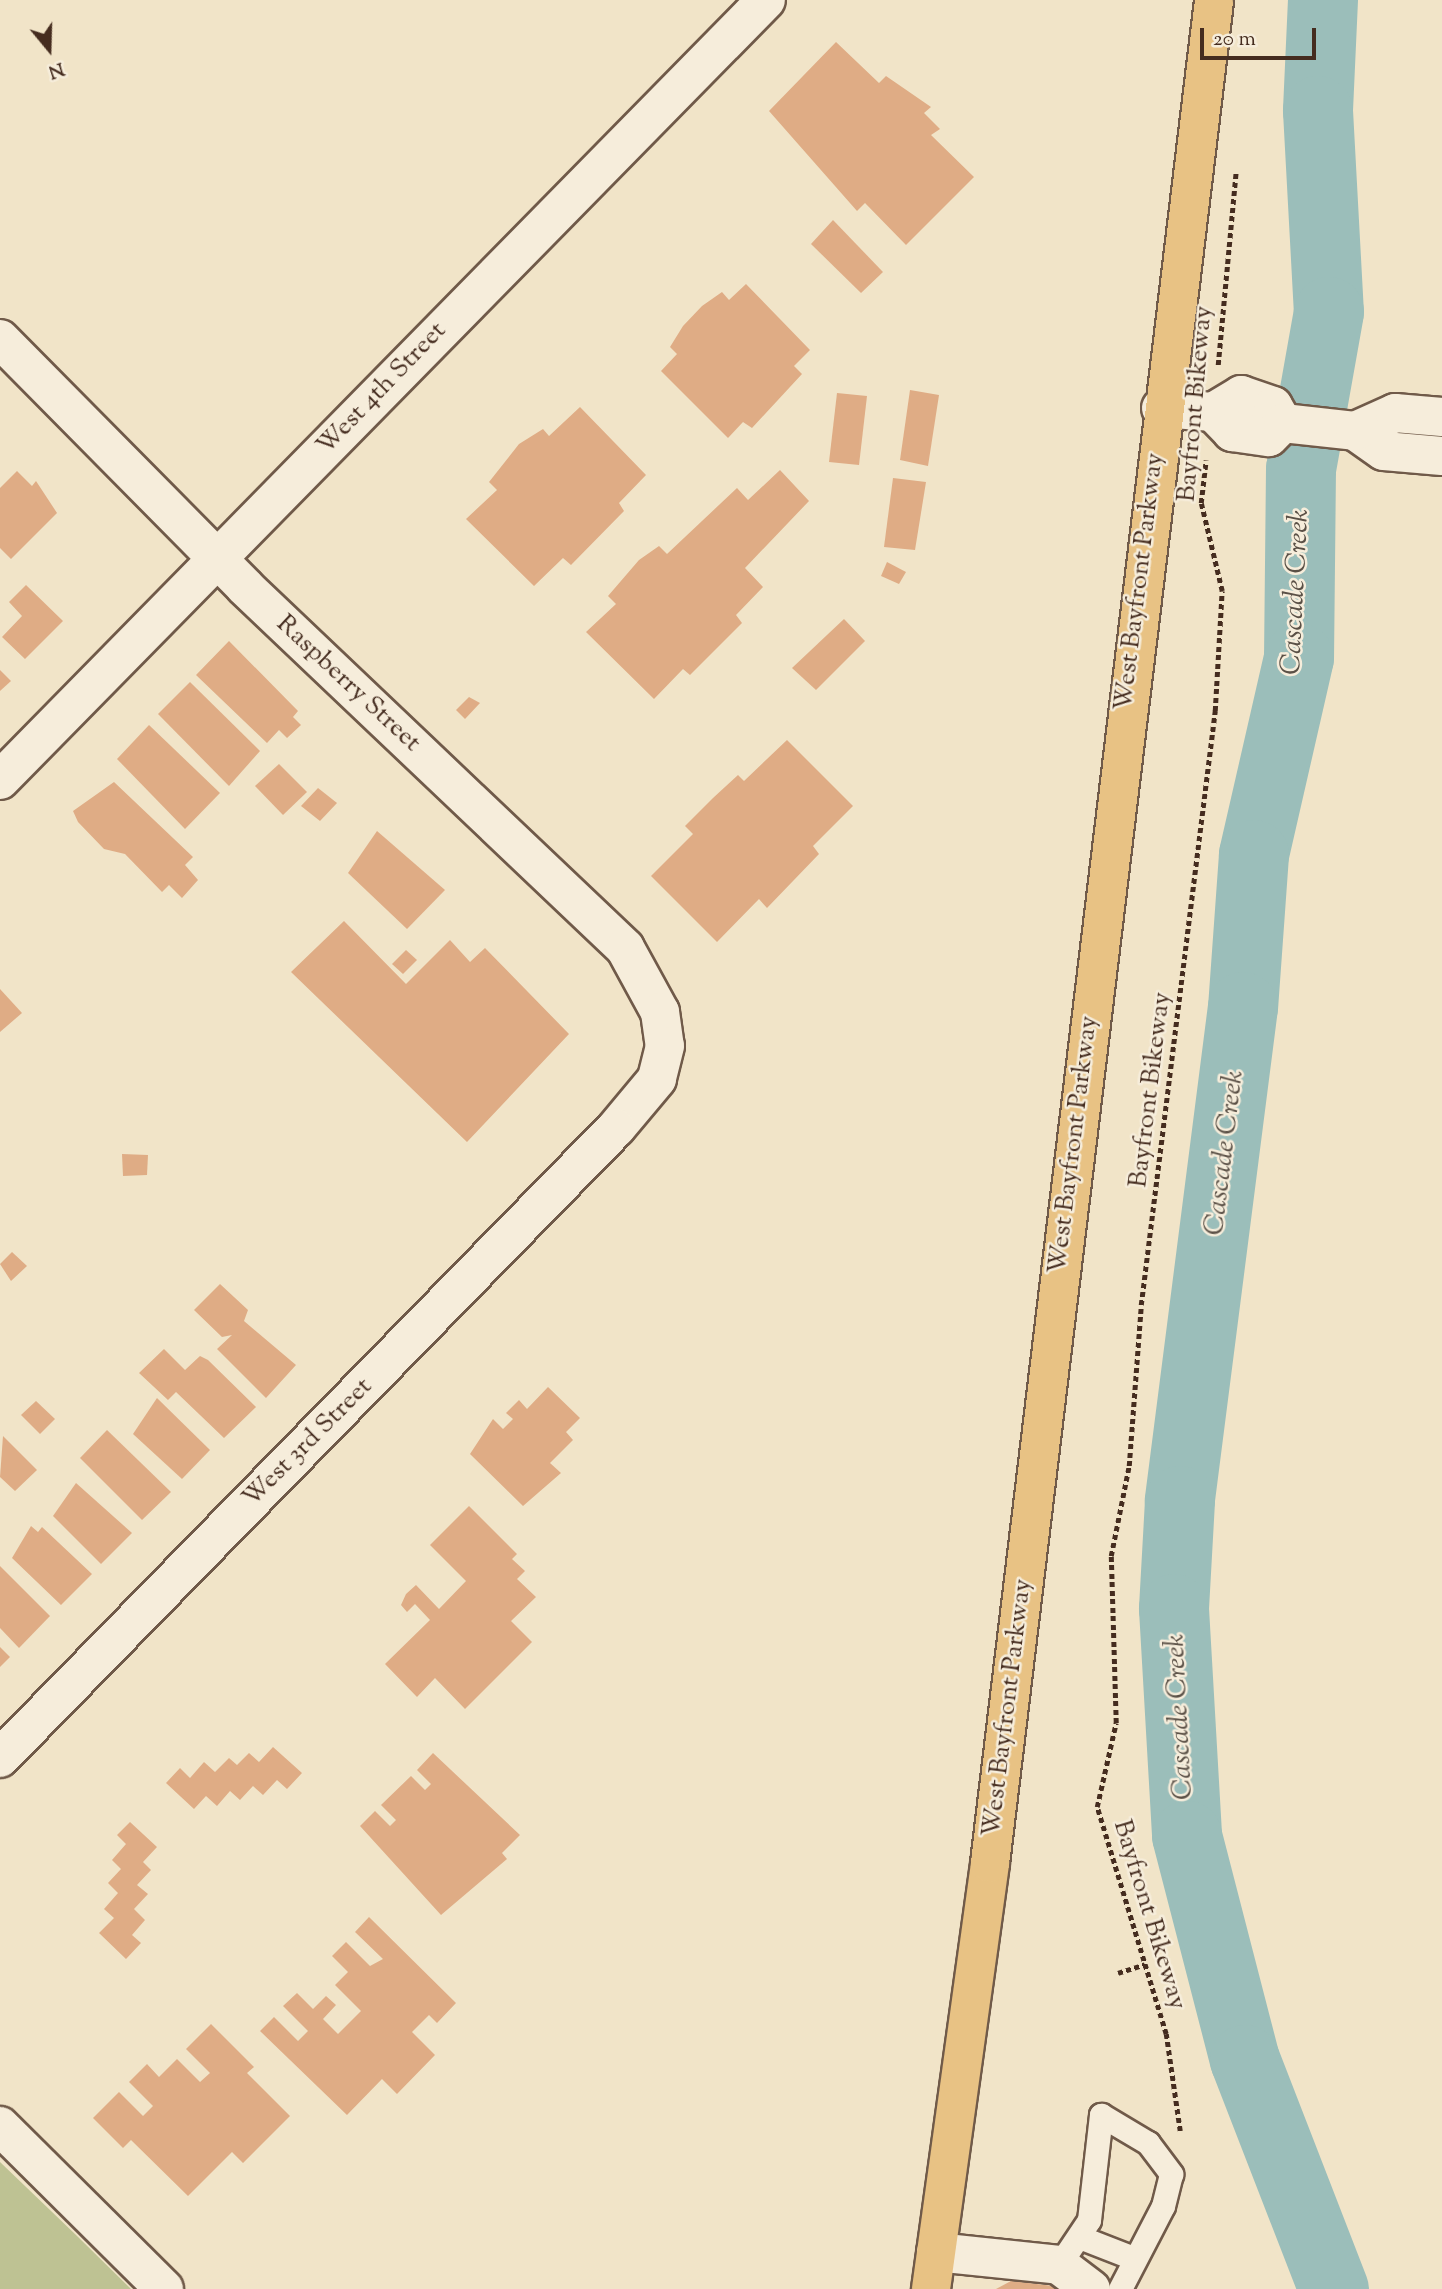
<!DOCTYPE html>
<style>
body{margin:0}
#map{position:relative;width:1442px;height:2289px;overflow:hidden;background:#f1e4c8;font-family:"Sorts Mill Goudy",serif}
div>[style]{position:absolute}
.green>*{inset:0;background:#bec293}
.river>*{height:70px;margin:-35px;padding:0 35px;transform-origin:35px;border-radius:35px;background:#9bbeba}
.building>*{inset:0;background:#dfac85}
.path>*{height:4.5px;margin-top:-2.25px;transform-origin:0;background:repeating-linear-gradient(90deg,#452c1f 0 5px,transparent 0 8.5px)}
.roads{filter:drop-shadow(2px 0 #705a49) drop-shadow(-2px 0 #705a49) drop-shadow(0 2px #705a49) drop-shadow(0 -2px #705a49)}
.lane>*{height:23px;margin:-11.5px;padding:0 11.5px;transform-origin:11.5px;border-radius:11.5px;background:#f6eddb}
.street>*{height:38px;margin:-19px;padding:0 19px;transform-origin:19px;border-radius:19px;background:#f6eddb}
.secondary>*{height:38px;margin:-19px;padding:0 19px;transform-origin:19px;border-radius:19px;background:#f6eddb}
.highway>*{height:38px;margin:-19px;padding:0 19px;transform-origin:19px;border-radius:19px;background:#e8c284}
span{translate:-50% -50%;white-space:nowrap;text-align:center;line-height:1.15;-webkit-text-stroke:5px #f6eddb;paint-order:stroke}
.street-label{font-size:26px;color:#452c1f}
.water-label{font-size:28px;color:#5a5046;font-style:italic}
.north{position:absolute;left:14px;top:14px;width:70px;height:70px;-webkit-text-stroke:5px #f6eddb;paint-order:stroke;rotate:161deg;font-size:19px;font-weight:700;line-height:28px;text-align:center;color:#452c1f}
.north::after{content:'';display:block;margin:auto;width:24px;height:32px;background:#452c1f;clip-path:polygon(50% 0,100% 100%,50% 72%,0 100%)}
.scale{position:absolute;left:1200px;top:28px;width:116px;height:32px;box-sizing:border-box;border:4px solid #452c1f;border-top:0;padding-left:9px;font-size:21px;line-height:24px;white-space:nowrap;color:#452c1f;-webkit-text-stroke:5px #f6eddb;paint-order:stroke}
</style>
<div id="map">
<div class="green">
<i style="clip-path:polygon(0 2162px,76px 2235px,131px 2289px,0 2289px)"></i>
</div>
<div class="river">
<i style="left:1323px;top:0;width:111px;rotate:92.6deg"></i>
<i style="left:1318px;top:111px;width:201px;rotate:86.9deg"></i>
<i style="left:1329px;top:312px;width:159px;rotate:100.1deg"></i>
<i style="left:1301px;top:469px;width:189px;rotate:90.6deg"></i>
<i style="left:1299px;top:658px;width:202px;rotate:102.9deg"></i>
<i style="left:1254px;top:855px;width:152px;rotate:94.1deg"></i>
<i style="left:1243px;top:1007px;width:498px;rotate:97.3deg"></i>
<i style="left:1180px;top:1501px;width:108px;rotate:93.2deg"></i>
<i style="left:1174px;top:1609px;width:227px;rotate:86.7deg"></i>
<i style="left:1187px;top:1836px;width:231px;rotate:75.5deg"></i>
<i style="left:1245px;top:2060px;width:246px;rotate:68.8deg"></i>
</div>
<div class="building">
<i style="clip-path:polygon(836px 42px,879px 83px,886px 76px,931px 107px,924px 113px,940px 129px,931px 135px,974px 177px,906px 245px,865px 203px,857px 211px,769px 111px)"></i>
<i style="clip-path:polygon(833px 220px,883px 272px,861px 293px,811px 244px)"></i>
<i style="clip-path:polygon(746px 284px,810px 350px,794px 366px,802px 374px,752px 428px,743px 422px,728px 438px,661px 371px,677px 354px,670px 347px,683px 326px,702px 306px,722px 292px,729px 300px)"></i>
<i style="clip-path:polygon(910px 390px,939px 395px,928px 466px,900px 460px)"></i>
<i style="clip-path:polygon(837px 393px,867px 396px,859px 465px,829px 462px)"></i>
<i style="clip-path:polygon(580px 407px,646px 475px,619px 503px,624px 511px,571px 565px,563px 558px,534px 586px,466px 519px,497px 490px,489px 482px,519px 444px,543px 429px,549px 436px)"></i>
<i style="clip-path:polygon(780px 470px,809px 501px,745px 568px,763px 587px,736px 615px,742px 623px,690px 675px,683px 669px,654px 699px,586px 632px,616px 604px,608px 596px,639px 560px,659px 546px,667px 554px,737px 488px,748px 500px)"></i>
<i style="clip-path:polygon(17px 471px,32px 486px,36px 481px,57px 513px,11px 559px,0 548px,0 488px)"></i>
<i style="clip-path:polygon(893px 478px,926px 482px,915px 550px,884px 547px)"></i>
<i style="clip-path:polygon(887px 562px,906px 572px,899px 584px,881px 576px)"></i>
<i style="clip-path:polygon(26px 585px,63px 621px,25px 659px,2px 637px,22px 616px,9px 602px)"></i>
<i style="clip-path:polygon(844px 619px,865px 641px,816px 690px,792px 668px)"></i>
<i style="clip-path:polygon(229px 641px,298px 711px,293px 717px,301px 725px,287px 738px,279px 730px,267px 743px,196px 675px)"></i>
<i style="clip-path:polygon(0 670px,11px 681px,0 691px)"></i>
<i style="clip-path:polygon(190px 682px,260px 751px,229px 786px,158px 714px)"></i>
<i style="clip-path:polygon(469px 697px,480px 703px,465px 719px,456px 710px)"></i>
<i style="clip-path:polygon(149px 725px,220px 793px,185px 829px,117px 759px)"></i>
<i style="clip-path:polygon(787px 740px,853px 806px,813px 846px,819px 854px,767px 908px,759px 899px,717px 942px,651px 876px,693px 834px,685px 826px,713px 798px,738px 775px,744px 781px)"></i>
<i style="clip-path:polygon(279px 764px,307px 792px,283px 815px,255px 786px)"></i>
<i style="clip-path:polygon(114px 782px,193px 857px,185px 865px,198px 880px,182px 898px,169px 885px,162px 892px,125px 854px,104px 849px,78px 822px,73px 811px)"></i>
<i style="clip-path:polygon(318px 788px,337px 803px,320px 821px,301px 806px)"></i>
<i style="clip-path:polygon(377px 831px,445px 890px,407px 929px,348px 873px)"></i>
<i style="clip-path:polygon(344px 921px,406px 984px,450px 940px,470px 962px,485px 948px,569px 1034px,467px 1142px,291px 972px)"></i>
<i style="clip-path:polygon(406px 950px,417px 960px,403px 974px,392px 964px)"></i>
<i style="clip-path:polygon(0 989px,22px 1013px,0 1032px)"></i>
<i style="clip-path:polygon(122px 1154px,148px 1155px,147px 1175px,123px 1176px)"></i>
<i style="clip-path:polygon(12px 1252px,27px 1266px,11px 1281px,0 1264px)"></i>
<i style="clip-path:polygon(220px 1284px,248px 1310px,244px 1321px,296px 1365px,266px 1398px,217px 1349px,232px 1335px,222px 1337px,194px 1310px)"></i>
<i style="clip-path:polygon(164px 1349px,185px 1370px,200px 1356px,208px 1360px,256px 1407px,224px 1438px,176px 1392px,168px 1400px,139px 1373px)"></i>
<i style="clip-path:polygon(548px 1387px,580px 1418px,566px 1432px,573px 1440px,550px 1463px,561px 1473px,523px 1506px,470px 1454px,493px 1419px,503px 1429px,513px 1419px,506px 1413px,519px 1400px,527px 1409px)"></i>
<i style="clip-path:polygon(157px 1398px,210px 1450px,182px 1479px,133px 1434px)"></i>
<i style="clip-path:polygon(36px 1401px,55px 1419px,40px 1434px,21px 1415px)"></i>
<i style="clip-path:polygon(107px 1430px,171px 1492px,142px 1520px,80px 1458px)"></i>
<i style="clip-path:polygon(3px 1436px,37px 1470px,15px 1491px,0 1477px)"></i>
<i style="clip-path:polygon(76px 1483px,132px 1533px,101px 1564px,53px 1516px)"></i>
<i style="clip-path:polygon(469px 1506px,517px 1554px,512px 1559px,525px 1571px,517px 1579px,536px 1597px,511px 1621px,532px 1642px,465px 1709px,435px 1678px,417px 1697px,385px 1664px,430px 1620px,415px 1604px,407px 1612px,401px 1605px,406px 1594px,416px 1585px,439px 1609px,466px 1581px,430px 1545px)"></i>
<i style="clip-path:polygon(31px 1526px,38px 1532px,42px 1527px,92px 1574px,61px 1605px,12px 1558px)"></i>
<i style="clip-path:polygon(0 1566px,50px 1616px,19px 1648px,0 1628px)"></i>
<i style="clip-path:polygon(0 1647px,10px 1657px,0 1667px)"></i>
<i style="clip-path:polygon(273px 1747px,302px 1773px,287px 1789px,277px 1780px,263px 1795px,253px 1786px,240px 1800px,230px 1791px,217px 1806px,206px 1796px,194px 1809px,166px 1783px,180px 1768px,190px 1778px,204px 1762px,215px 1772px,229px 1758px,237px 1765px,249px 1753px,259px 1762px)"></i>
<i style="clip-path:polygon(433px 1753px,520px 1835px,502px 1853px,507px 1859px,441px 1915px,360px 1826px,375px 1811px,390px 1826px,396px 1820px,381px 1805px,411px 1776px,425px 1790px,431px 1784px,417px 1770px)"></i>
<i style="clip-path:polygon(130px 1822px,157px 1847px,143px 1862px,151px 1870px,137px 1885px,148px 1894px,134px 1909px,145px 1920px,132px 1935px,141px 1943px,126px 1959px,99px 1933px,114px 1918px,104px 1909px,118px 1893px,108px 1883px,121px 1869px,112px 1860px,126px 1844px,117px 1835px)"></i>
<i style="clip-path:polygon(369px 1917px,456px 2003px,437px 2023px,429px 2015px,412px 2032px,435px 2055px,397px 2094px,382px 2079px,347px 2115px,260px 2031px,274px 2017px,298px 2041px,308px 2031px,283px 2006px,297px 1993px,313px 2009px,326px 1996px,336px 2005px,323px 2019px,338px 2034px,361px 2011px,335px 1985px,348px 1972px,332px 1956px,346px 1942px,370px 1966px,383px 1959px,355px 1932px)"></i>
<i style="clip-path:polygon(211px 2024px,254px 2067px,247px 2073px,290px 2116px,243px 2163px,232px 2152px,188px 2196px,131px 2140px,123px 2148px,93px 2118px,119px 2092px,143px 2116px,153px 2106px,129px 2082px,147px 2064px,159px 2077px,177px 2059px,200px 2082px,210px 2073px,186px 2049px)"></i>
<i style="clip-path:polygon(1011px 2281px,1053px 2286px,1058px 2289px,996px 2289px)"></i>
</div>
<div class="path">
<i style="left:1218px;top:365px;width:195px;rotate:-84.7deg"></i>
<i style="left:1118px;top:1973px;width:28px;rotate:-18deg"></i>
<i style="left:1180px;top:2131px;width:98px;rotate:-98.2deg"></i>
<i style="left:1166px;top:2034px;width:237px;rotate:-106.9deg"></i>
<i style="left:1097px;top:1807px;width:86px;rotate:-77.3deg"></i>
<i style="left:1116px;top:1723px;width:167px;rotate:-91.7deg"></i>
<i style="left:1111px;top:1556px;width:92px;rotate:-78.7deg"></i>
<i style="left:1129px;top:1466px;width:161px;rotate:-85.7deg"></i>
<i style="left:1141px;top:1305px;width:599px;rotate:-82.9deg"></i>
<i style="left:1215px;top:711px;width:120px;rotate:-86.7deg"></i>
<i style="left:1222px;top:591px;width:90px;rotate:-103.4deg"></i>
<i style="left:1201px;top:503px;width:43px;rotate:-83.4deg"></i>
</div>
<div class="roads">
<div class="lane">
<i style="left:1082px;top:2238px;width:53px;rotate:21.2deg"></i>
<i style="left:1059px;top:2265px;width:54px;rotate:-56.3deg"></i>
<i style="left:1089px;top:2220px;width:106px;rotate:-83.5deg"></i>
<i style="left:1101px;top:2115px;width:55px;rotate:30.8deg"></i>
<i style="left:1148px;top:2143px;width:39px;rotate:53deg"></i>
<i style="left:1171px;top:2174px;width:33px;rotate:104deg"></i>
<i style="left:1163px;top:2206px;width:93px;rotate:117.4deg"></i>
</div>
<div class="street">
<i style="left:1161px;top:408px;width:52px;rotate:4.4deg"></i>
<i style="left:1213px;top:412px;width:33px;rotate:-31deg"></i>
<i style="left:1241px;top:395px;width:34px;rotate:19deg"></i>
<i style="left:1273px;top:406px;width:20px;rotate:60deg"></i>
<i style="left:1213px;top:412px;width:28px;rotate:46deg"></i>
<i style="left:1232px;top:432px;width:37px;rotate:8deg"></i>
<i style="left:1269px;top:437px;width:20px;rotate:-45deg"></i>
<i style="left:1283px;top:423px;width:72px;rotate:6.3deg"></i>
<i style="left:1355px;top:431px;width:35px;rotate:35deg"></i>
<i style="left:1384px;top:451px;width:58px;rotate:4.9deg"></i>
<i style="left:1355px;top:431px;width:44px;rotate:-24.2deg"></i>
<i style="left:1395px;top:413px;width:47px;rotate:4.9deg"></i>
<i style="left:0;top:780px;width:1093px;rotate:-45.52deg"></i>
<i style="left:936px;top:2252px;width:124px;rotate:6deg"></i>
<i style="left:1059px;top:2265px;width:40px;rotate:37deg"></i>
</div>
<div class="secondary">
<i style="left:0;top:339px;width:349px;rotate:45.3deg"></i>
<i style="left:245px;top:587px;width:524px;rotate:43.53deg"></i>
<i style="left:625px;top:948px;width:73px;rotate:61.3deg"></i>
<i style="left:660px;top:1012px;width:34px;rotate:82deg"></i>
<i style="left:665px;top:1046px;width:34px;rotate:104deg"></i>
<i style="left:657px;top:1079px;width:64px;rotate:129.9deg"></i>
<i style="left:616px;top:1128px;width:881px;rotate:134.36deg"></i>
<i style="left:0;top:2126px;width:231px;rotate:44.8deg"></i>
</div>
<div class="highway">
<i style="left:931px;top:2289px;width:430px;rotate:-82.1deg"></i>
<i style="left:990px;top:1863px;width:1876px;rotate:-83.14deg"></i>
</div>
</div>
<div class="street-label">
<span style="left:382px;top:389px;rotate:-46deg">West 4th Street</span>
<span style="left:1196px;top:404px;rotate:-85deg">Bayfront Bikeway</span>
<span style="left:1140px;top:582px;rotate:-83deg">West Bayfront Parkway</span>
<span style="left:348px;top:684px;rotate:43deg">Raspberry Street</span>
<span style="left:1151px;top:1090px;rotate:-83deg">Bayfront Bikeway</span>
<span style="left:1074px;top:1145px;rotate:-83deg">West Bayfront Parkway</span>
<span style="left:308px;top:1443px;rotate:-45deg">West 3rd Street</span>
<span style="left:1008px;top:1708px;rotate:-83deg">West Bayfront Parkway</span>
<span style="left:1149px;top:1915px;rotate:73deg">Bayfront Bikeway</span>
</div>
<div class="water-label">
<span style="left:1296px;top:592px;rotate:-87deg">Cascade Creek</span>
<span style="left:1225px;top:1153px;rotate:-83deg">Cascade Creek</span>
<span style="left:1180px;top:1717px;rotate:-93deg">Cascade Creek</span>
</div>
<div class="north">N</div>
<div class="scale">20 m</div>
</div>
